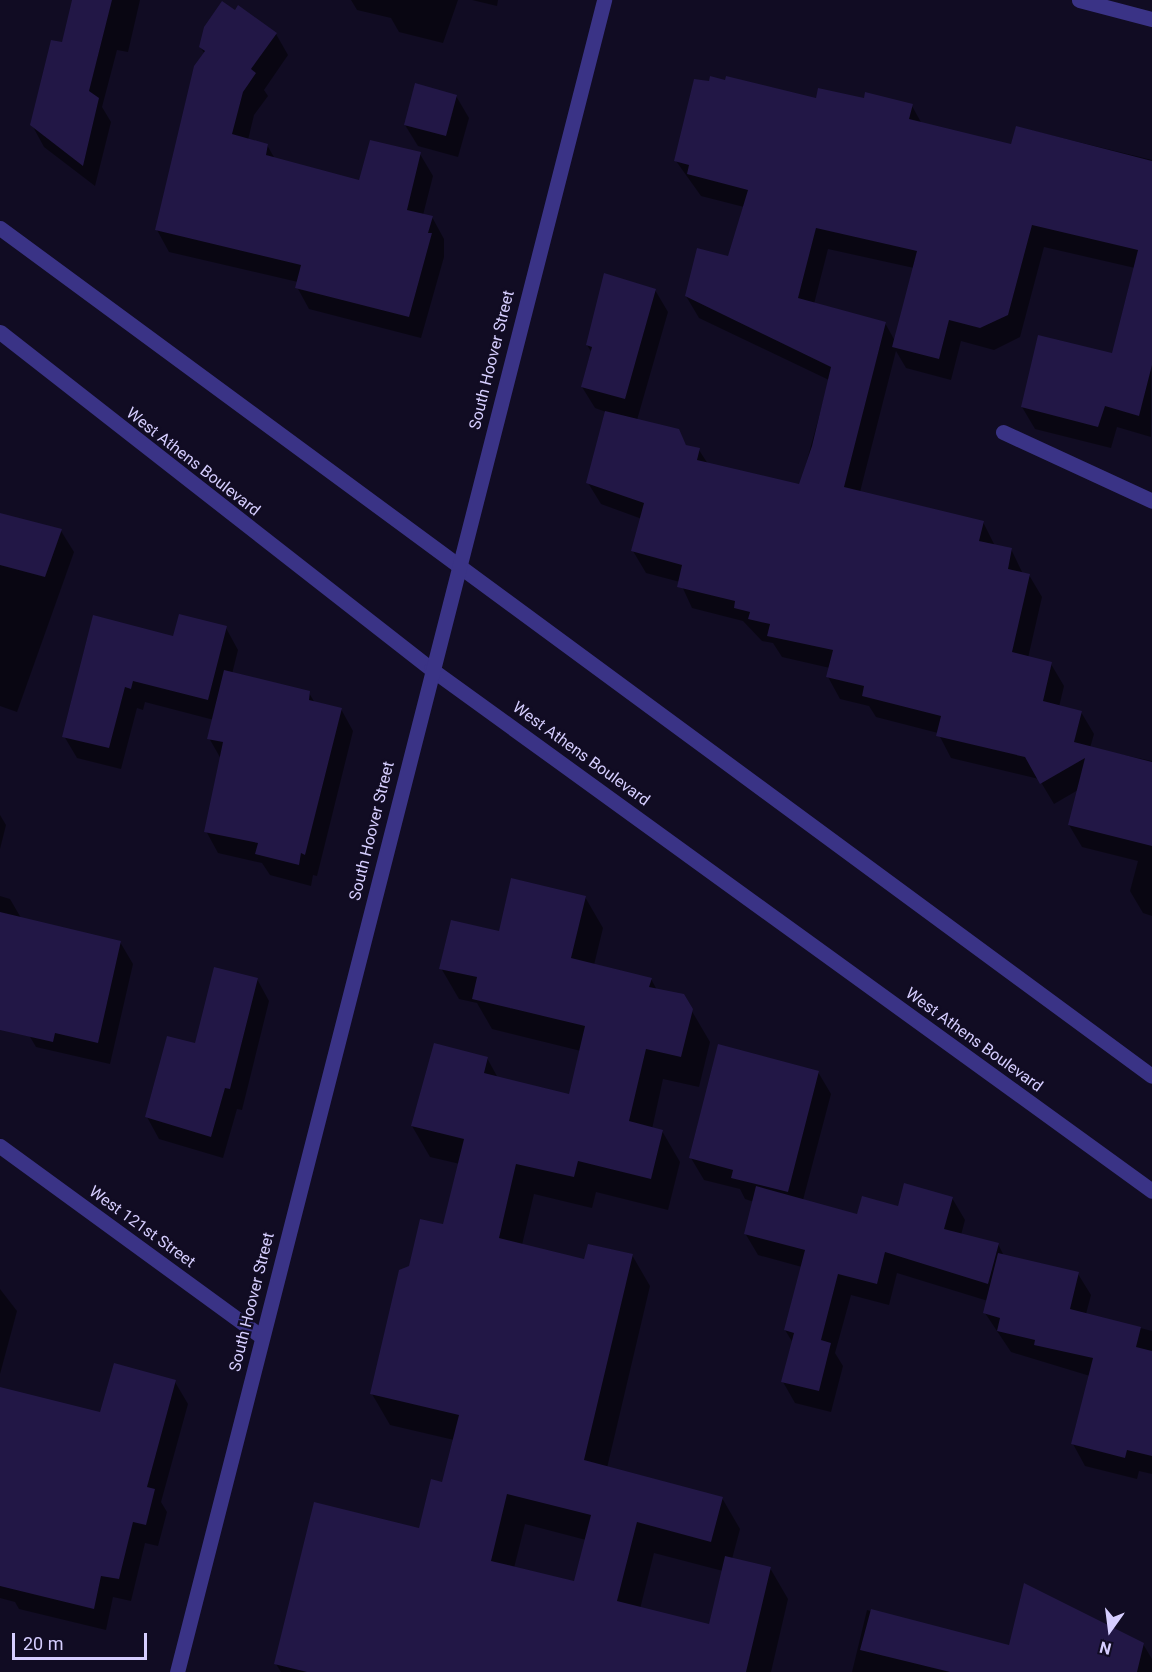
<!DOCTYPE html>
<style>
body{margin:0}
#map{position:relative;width:1152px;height:1672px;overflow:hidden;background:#110c23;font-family:Roboto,sans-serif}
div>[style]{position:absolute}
.shadow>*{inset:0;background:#0007}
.building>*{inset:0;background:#221746}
.minor>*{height:15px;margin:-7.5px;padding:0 7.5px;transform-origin:7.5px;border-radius:7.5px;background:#3a3386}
span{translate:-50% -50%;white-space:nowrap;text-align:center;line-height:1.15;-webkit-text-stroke:4.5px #110c23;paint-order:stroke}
.street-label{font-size:16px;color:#d6ceff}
.north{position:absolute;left:1080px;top:1600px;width:60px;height:60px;-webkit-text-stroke:4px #110c23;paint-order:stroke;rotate:194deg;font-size:16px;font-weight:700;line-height:24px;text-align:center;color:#d6ceff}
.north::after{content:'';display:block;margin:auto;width:21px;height:27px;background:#d6ceff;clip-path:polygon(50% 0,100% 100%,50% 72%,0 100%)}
.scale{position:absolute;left:12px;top:1633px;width:135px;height:27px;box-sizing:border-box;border:3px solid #d6ceff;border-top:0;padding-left:8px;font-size:18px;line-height:21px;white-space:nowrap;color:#d6ceff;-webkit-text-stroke:4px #110c23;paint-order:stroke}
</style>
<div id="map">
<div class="shadow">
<i style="clip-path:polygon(74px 0,140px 0,128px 52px,117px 50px,102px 107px,111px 122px,95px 186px,44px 147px,32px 125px,63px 44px)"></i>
<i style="clip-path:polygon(351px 0,458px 0,443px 43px,399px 32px,391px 18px,357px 10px)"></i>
<i style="clip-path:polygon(472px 0,498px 0,497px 6px)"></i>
<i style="clip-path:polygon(276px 34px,288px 55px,264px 90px,268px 96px,254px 115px,248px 140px,267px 145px,275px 159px,361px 182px,420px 154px,433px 176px,423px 215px,432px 217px,444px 239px,444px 257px,421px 338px,309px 309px,297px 287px,298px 282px,169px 252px,157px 230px,205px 54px,200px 47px)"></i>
<i style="clip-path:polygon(456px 96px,469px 118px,458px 157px,418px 146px,405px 125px)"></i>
<i style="clip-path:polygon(evenodd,817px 100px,865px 100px,912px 106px,922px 124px,1012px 146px,1017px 127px,1152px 160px,1151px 437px,1117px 427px,1111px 448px,1035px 429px,1022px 407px,1113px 355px,1135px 268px,1044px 247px,1020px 337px,994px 350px,961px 341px,951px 380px,906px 368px,896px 351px,860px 492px,983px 522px,995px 546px,1011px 549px,1023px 574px,1029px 575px,1042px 597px,1028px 658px,1051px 664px,1064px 686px,1059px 707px,1081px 712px,1094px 734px,1090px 748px,1152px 761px,1152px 916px,1143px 913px,1130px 891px,1138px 861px,1082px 847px,1069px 825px,1078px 790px,1054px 804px,1039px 779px,951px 758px,938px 733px,876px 717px,869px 706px,840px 699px,828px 677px,830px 668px,782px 657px,773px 643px,762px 641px,743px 621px,692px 608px,680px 582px,646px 573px,633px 551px,642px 519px,601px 504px,588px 483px,606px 412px,595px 408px,582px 387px,592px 353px,587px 345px,655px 290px,668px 312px,637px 420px,678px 430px,687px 447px,699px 450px,708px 464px,800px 486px,829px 380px,699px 318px,686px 296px,729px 258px,744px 207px,701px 196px,676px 161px,817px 100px,828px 249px,914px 268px,895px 341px,885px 323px,814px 304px,828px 249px)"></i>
<i style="clip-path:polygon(0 515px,61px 531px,74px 552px,17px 712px,0 706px)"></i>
<i style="clip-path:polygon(226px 628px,238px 650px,232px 674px,309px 693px,315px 703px,341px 709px,353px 731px,317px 876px,313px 875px,311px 886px,270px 875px,262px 863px,218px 853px,206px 831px,221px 759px,209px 738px,214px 720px,145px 702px,143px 710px,137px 708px,121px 769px,77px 758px,64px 736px,175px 637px)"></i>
<i style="clip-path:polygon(0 815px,6px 825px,0 849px)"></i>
<i style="clip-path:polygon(0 896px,10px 899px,21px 918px,120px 942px,133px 964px,110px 1064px,36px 1047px,23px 1025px,0 1000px)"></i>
<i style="clip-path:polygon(evenodd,585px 897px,603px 928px,594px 965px,651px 979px,657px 990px,683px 996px,710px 1042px,699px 1087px,663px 1079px,652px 1129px,662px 1131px,680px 1162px,668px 1210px,596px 1192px,592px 1208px,534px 1194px,522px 1245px,586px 1261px,632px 1255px,650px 1286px,607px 1468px,722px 1498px,740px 1529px,732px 1559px,770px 1568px,788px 1599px,771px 1672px,281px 1672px,276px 1664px,420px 1530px,443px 1484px,454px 1440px,390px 1425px,372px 1394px,410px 1268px,444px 1226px,460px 1164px,430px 1157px,412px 1126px,487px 1058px,498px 1078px,570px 1096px,581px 1051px,492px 1029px,477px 1003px,459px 999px,441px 968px,500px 933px,585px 897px,525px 1524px,586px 1540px,575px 1583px,514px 1568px,525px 1524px,585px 897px,654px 1553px,723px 1571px,710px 1626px,640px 1609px,654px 1553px)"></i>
<i style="clip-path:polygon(257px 979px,269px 1001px,242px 1110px,237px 1109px,223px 1158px,159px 1139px,147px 1117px,196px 1045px)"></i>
<i style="clip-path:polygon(818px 1072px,831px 1094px,803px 1200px,858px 1215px,952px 1198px,965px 1220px,961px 1235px,998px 1244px,1004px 1256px,1078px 1274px,1091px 1295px,1086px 1314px,1152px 1331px,1152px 1474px,1139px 1471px,1137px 1479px,1085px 1466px,1073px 1444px,1090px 1376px,1011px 1352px,985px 1313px,988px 1301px,897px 1273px,889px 1305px,851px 1295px,835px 1353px,843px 1366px,831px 1412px,795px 1403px,783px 1382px,793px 1343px,785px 1330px,802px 1267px,758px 1255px,745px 1233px,754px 1202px,745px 1199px,740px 1189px,704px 1180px,691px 1158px)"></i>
<i style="clip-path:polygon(0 1289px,17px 1311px,0 1374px)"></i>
<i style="clip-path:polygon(175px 1382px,188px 1404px,161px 1502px,167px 1512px,158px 1546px,145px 1543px,131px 1601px,113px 1597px,106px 1630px,19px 1609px,15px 1602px,0 1598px,0 1389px,101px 1414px)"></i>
<i style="clip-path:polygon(867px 1610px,1010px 1647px,1143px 1644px,1152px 1659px,1152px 1672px,852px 1672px)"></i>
</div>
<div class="building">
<i style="clip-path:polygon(72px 0,112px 0,89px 91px,99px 98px,83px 166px,30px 125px,51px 40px,62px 42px)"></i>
<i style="clip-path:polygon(222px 1px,235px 10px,238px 5px,277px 33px,251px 69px,256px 73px,243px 92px,232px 134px,268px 144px,266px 155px,359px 180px,370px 140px,421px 152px,407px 210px,433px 216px,428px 233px,432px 233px,409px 317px,295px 288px,301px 265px,155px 230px,194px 66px,205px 51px,199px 47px,204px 27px)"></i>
<i style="clip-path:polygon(710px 76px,725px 80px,726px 76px,816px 98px,818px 88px,864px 98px,865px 92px,913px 104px,909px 119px,1011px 144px,1016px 126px,1152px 161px,1152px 365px,1139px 416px,1105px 406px,1098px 427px,1021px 407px,1038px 335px,1112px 353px,1138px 250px,1032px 225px,1008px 315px,980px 328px,949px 320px,939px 359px,892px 347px,917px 251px,816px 228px,798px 298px,886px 322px,844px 487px,984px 521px,979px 541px,1012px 548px,1008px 569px,1030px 574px,1012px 652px,1052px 662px,1043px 701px,1082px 711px,1074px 742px,1152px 762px,1152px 846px,1068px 825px,1085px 758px,1040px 784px,1025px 757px,936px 736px,941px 716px,862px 696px,864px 686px,826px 677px,833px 650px,767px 636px,770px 624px,748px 619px,750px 612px,734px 608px,735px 601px,677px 587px,682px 565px,631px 551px,644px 503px,586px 483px,605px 411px,679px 429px,686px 445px,700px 448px,697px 460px,799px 484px,812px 446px,831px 367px,685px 296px,697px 248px,728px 256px,748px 190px,687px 174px,689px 165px,674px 161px,694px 79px,709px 81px)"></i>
<i style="clip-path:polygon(415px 83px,457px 95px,446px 136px,404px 125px)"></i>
<i style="clip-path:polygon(604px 273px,656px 289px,625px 399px,581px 387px,592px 347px,586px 345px)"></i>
<i style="clip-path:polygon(0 513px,62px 529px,45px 577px,0 565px)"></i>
<i style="clip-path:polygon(179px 614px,227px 626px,208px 700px,133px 681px,131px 689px,125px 687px,109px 748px,62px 737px,93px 615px,173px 636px)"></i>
<i style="clip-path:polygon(224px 670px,310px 691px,309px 700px,342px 708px,305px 855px,301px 853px,299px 865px,255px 854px,258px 843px,204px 832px,223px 742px,207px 739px)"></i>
<i style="clip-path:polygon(evenodd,511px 878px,586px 896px,571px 958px,652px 978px,649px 987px,684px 994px,693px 1009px,681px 1057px,646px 1049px,629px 1121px,663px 1130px,651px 1179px,578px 1161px,574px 1177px,516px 1164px,499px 1238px,584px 1259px,588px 1244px,633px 1254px,584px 1460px,723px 1497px,711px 1542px,637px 1522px,617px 1601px,709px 1624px,725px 1556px,771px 1567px,746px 1672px,307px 1672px,274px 1664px,314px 1502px,419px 1528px,431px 1479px,442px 1482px,459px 1415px,370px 1394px,399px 1270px,409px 1266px,420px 1219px,443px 1224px,464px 1139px,411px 1126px,434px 1043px,488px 1057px,484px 1073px,569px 1094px,585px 1026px,472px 999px,477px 977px,439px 969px,451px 920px,499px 931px,511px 878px,507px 1494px,591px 1515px,574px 1581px,491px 1561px,507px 1494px)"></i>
<i style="clip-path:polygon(0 912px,121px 941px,98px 1043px,55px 1033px,53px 1042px,0 1030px)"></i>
<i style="clip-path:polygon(214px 967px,258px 978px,230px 1089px,225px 1088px,211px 1137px,145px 1117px,167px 1036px,195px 1043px)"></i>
<i style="clip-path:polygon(718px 1044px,819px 1071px,788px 1192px,731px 1178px,733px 1170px,689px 1158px)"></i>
<i style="clip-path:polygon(904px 1183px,953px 1197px,944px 1229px,999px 1243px,988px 1284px,885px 1252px,877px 1284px,838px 1274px,821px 1340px,831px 1343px,819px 1391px,781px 1382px,794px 1333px,784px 1330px,805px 1250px,744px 1234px,756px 1186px,857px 1214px,862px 1196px,898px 1206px)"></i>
<i style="clip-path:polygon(998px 1253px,1079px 1272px,1070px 1309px,1141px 1327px,1136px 1347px,1152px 1351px,1152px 1456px,1127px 1450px,1125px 1458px,1071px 1444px,1093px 1358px,1034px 1345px,1035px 1340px,997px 1331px,1000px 1318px,983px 1313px)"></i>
<i style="clip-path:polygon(114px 1363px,176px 1380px,147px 1487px,155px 1489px,146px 1525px,133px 1522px,119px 1579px,101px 1576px,94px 1609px,0 1586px,0 1387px,100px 1412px)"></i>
<i style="clip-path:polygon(1024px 1583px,1144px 1643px,1137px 1672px,950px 1672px,860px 1650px,871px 1609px,1009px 1645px)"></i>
</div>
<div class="minor">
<i style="left:1079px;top:0;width:75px;rotate:14.6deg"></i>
<i style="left:0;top:228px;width:1430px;rotate:36.36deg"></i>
<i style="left:0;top:332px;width:547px;rotate:38.02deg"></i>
<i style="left:431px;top:669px;width:890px;rotate:35.9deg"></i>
<i style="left:1003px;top:432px;width:164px;rotate:24.8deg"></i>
<i style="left:0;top:1146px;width:324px;rotate:36.1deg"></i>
<i style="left:177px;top:1672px;width:1726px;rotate:-75.67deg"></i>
</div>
<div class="street-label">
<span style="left:492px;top:360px;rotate:-76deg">South Hoover Street</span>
<span style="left:193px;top:462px;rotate:38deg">West Athens Boulevard</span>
<span style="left:581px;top:754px;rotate:36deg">West Athens Boulevard</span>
<span style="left:372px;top:831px;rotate:-76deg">South Hoover Street</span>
<span style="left:974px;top:1040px;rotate:36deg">West Athens Boulevard</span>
<span style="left:142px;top:1227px;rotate:36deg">West 121st Street</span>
<span style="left:252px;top:1302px;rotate:-76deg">South Hoover Street</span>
</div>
<div class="north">N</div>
<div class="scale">20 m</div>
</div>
